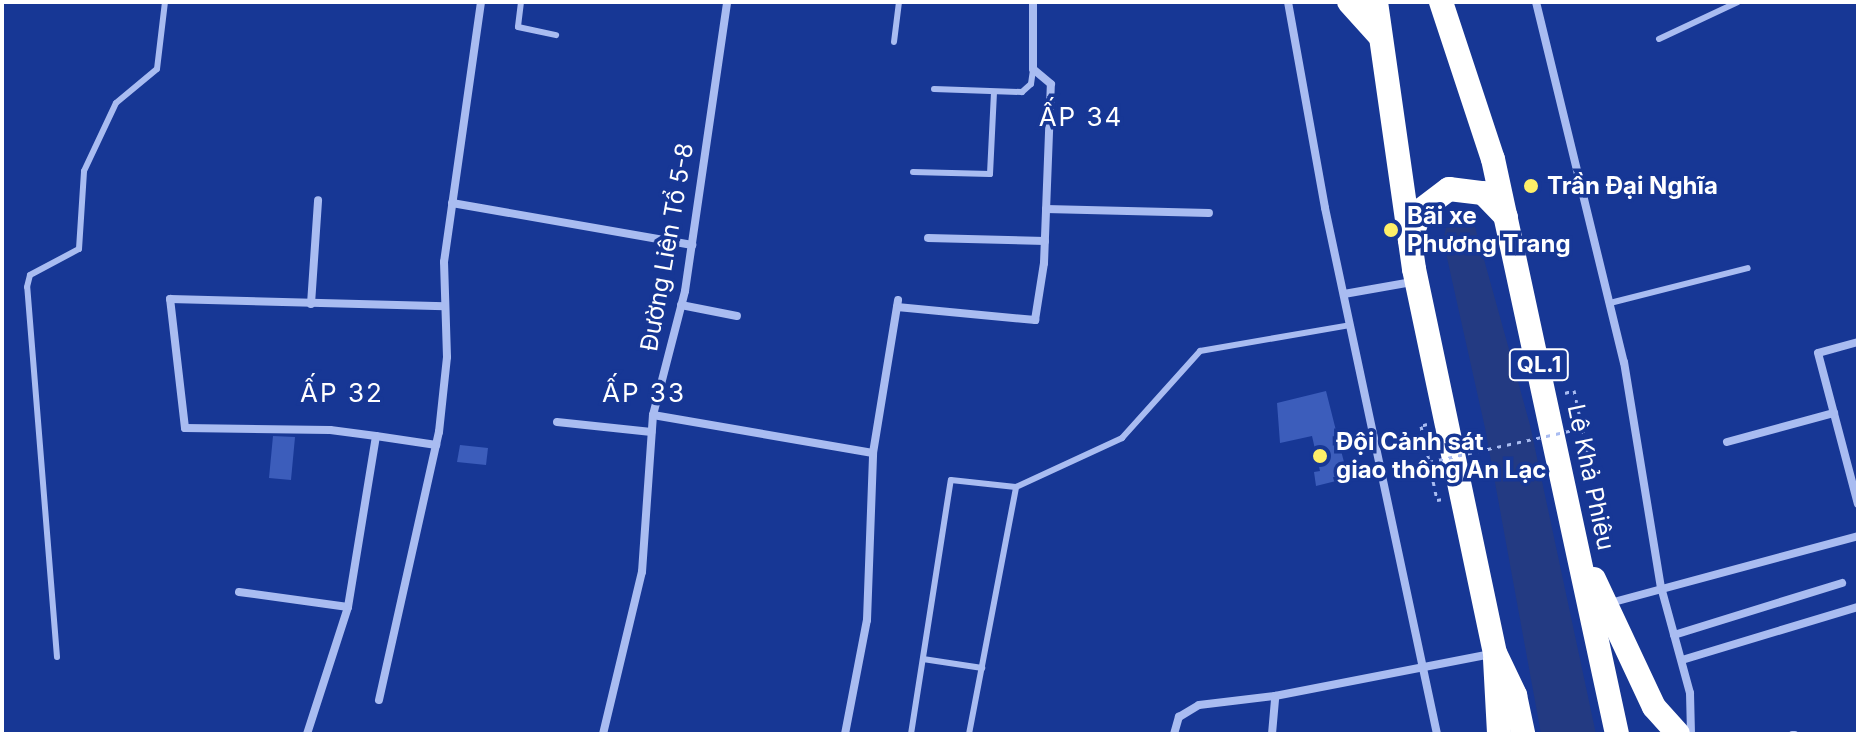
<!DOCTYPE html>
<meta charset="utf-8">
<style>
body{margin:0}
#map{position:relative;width:1860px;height:736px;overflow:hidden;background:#173795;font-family:Inter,sans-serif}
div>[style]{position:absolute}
.water>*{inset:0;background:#233a82}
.building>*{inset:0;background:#3c5dbb}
.path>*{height:3px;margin-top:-1.5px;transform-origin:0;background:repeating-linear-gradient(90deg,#a9bcf1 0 4px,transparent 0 10px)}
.lane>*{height:6px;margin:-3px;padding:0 3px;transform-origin:3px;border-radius:3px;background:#a9bcf1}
.street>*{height:8px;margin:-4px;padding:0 4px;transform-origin:4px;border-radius:4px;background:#a9bcf1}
.highway>*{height:24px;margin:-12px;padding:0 12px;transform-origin:12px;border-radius:12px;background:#fff}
.path-bridge>*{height:3px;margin-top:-1.5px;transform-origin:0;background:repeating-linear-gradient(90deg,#a9bcf1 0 4px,transparent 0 10px)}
.dots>*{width:22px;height:22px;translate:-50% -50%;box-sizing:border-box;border:4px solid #173795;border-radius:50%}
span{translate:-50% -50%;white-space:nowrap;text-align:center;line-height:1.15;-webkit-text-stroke:7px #173795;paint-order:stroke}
.shield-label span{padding:2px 6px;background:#173795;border:2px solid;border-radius:6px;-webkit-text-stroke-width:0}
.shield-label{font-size:22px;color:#fff;font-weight:700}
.poi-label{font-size:24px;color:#fff;font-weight:700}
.left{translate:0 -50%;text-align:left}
.street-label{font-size:24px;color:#fff}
.neighbourhood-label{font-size:26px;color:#fff;letter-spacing:2px}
.frame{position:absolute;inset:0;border:4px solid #fff;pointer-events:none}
</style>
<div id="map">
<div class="water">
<i style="clip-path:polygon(1461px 212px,1475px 227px,1530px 425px,1596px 734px,1541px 734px,1485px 428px,1443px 240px,1449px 217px)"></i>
</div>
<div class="building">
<i style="clip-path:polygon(1326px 391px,1348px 478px,1316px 486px,1314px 472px,1320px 471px,1312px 436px,1280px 443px,1277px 403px)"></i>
<i style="clip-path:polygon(273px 436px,295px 437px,291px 480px,269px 478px)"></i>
<i style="clip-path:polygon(460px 445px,488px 448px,486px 465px,457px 462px)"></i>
</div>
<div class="path">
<i style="left:1565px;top:393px;width:9px;rotate:-18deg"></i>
<i style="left:1574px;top:390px;width:81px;rotate:77.9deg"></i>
<i style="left:1591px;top:469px;width:10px;rotate:163deg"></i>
<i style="left:1427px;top:424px;width:6px;rotate:162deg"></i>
<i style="left:1421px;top:426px;width:37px;rotate:77deg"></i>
<i style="left:1429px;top:462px;width:39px;rotate:78deg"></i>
<i style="left:1437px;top:500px;width:6px;rotate:-9deg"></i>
</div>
<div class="lane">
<i style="left:521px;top:2px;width:25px;rotate:97deg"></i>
<i style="left:518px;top:27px;width:39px;rotate:12deg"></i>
<i style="left:1659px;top:39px;width:87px;rotate:-25.1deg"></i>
<i style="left:894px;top:42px;width:40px;rotate:-82.9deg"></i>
<i style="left:934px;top:89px;width:88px;rotate:2deg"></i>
<i style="left:1022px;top:92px;width:12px;rotate:-42deg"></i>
<i style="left:1031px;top:84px;width:15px;rotate:-82deg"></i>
<i style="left:913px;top:172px;width:77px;rotate:1.5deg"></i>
<i style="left:990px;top:174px;width:81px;rotate:-87.2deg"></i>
<i style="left:1610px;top:303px;width:142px;rotate:-14.2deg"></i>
<i style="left:57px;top:657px;width:371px;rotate:-94.6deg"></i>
<i style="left:27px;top:287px;width:12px;rotate:-76deg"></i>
<i style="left:30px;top:275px;width:55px;rotate:-28deg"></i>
<i style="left:79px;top:249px;width:78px;rotate:-86.3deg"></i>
<i style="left:84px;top:171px;width:75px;rotate:-64.8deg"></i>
<i style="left:116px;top:103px;width:53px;rotate:-39.7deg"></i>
<i style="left:157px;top:69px;width:67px;rotate:-83.2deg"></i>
<i style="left:923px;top:659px;width:60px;rotate:8.7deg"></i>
<i style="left:911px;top:734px;width:257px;rotate:-81.1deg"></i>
<i style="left:951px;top:480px;width:65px;rotate:6.1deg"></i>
<i style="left:1016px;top:487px;width:117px;rotate:-24.8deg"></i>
<i style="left:1122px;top:438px;width:117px;rotate:-48.1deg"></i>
<i style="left:1200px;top:351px;width:152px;rotate:-9.8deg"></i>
<i style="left:969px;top:734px;width:251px;rotate:-79.2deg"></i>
<i style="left:1792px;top:734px;width:3px"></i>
</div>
<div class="street">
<i style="left:1288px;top:2px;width:209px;rotate:79.8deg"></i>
<i style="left:1325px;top:208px;width:538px;rotate:77.98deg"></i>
<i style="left:1536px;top:2px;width:371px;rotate:76.3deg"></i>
<i style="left:1624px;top:362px;width:228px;rotate:80.7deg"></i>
<i style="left:1661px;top:587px;width:110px;rotate:74.7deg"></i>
<i style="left:1690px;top:693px;width:41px;rotate:88.6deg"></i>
<i style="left:452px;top:203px;width:244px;rotate:9.9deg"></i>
<i style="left:1046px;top:209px;width:163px;rotate:1.4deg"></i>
<i style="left:928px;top:238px;width:117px;rotate:1.5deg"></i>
<i style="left:1344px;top:294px;width:69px;rotate:-10deg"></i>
<i style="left:311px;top:304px;width:104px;rotate:-86.1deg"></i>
<i style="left:681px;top:305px;width:57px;rotate:11.1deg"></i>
<i style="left:897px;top:307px;width:139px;rotate:5.4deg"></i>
<i style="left:1035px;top:320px;width:58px;rotate:-81deg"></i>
<i style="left:1044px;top:263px;width:179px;rotate:-87.8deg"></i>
<i style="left:1051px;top:84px;width:23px;rotate:-140deg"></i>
<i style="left:1033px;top:69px;width:67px;rotate:-90deg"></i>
<i style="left:1858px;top:342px;width:41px;rotate:164.6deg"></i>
<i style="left:1818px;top:353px;width:156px;rotate:75.2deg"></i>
<i style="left:653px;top:415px;width:223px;rotate:9.8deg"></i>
<i style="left:557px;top:422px;width:95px;rotate:6.1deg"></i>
<i style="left:376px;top:436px;width:46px;rotate:-172.6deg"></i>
<i style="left:330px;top:430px;width:145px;rotate:-179.2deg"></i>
<i style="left:185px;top:428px;width:130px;rotate:-96.6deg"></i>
<i style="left:170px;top:299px;width:275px;rotate:1.5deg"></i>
<i style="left:1727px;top:442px;width:111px;rotate:-15.2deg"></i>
<i style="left:239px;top:592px;width:110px;rotate:7.8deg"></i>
<i style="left:1610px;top:603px;width:257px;rotate:-15.1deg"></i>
<i style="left:1674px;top:635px;width:176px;rotate:-17.2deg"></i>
<i style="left:1682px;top:660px;width:184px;rotate:-16.8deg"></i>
<i style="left:379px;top:700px;width:275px;rotate:-77.4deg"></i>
<i style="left:439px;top:432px;width:75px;rotate:-83.9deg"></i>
<i style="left:447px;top:357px;width:95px;rotate:-91.8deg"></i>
<i style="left:444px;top:262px;width:263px;rotate:-81.9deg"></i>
<i style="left:307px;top:734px;width:133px;rotate:-72.1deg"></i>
<i style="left:348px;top:607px;width:173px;rotate:-80.7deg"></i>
<i style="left:376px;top:436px;width:61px;rotate:8.5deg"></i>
<i style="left:603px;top:734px;width:167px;rotate:-76.5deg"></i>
<i style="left:642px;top:572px;width:157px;rotate:-86deg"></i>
<i style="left:653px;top:415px;width:128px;rotate:-75.5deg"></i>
<i style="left:685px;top:291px;width:292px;rotate:-81.7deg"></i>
<i style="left:845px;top:734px;width:116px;rotate:-79.1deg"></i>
<i style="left:867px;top:620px;width:167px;rotate:-87.9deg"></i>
<i style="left:873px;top:453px;width:155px;rotate:-80.7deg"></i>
<i style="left:1174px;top:734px;width:18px;rotate:-74deg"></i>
<i style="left:1179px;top:717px;width:23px;rotate:-31deg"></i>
<i style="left:1199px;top:705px;width:77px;rotate:-6.8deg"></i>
<i style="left:1275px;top:696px;width:220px;rotate:-11deg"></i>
<i style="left:1272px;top:734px;width:38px;rotate:-85deg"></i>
</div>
<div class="highway">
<i style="left:1349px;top:2px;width:43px;rotate:47.8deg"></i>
<i style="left:1376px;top:2px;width:270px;rotate:81.9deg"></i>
<i style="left:1414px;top:269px;width:392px;rotate:78.1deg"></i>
<i style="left:1495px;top:653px;width:47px;rotate:64.5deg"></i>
<i style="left:1515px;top:695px;width:40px;rotate:78deg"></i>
<i style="left:1441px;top:2px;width:165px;rotate:71.7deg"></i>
<i style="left:1493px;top:159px;width:588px;rotate:77.83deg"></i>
<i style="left:1410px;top:240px;width:32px;rotate:-70deg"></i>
<i style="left:1421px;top:210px;width:35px;rotate:-37deg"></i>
<i style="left:1449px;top:189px;width:34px;rotate:7deg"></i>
<i style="left:1483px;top:193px;width:33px;rotate:46deg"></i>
<i style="left:1594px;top:579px;width:141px;rotate:64.9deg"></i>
<i style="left:1654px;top:707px;width:36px;rotate:48deg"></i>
<i style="left:1495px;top:659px;width:75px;rotate:86.9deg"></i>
</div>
<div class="path-bridge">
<i style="left:1429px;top:462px;width:157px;rotate:-12.5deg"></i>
</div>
<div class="dots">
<i style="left:1531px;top:186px;background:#ffef68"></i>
<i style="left:1391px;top:230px;background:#ffef68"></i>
<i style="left:1320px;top:456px;background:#ffef68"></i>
</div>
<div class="shield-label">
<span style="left:1539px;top:365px">QL.1</span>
</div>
<div class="poi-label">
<span class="left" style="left:1547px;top:186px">Trần Đại Nghĩa</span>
<span class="left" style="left:1407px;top:230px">Bãi xe<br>Phương Trang</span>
<span class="left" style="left:1336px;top:456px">Đội Cảnh sát<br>giao thông An Lạc</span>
</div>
<div class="street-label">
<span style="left:667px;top:247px;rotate:-80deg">Đường Liên Tổ 5-8</span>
<span style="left:1591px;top:477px;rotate:78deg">Lê Khả Phiêu</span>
</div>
<div class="neighbourhood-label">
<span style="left:1081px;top:117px">ẤP 34</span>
<span style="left:342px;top:393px">ẤP 32</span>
<span style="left:644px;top:393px">ẤP 33</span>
</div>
<div class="frame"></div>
</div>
